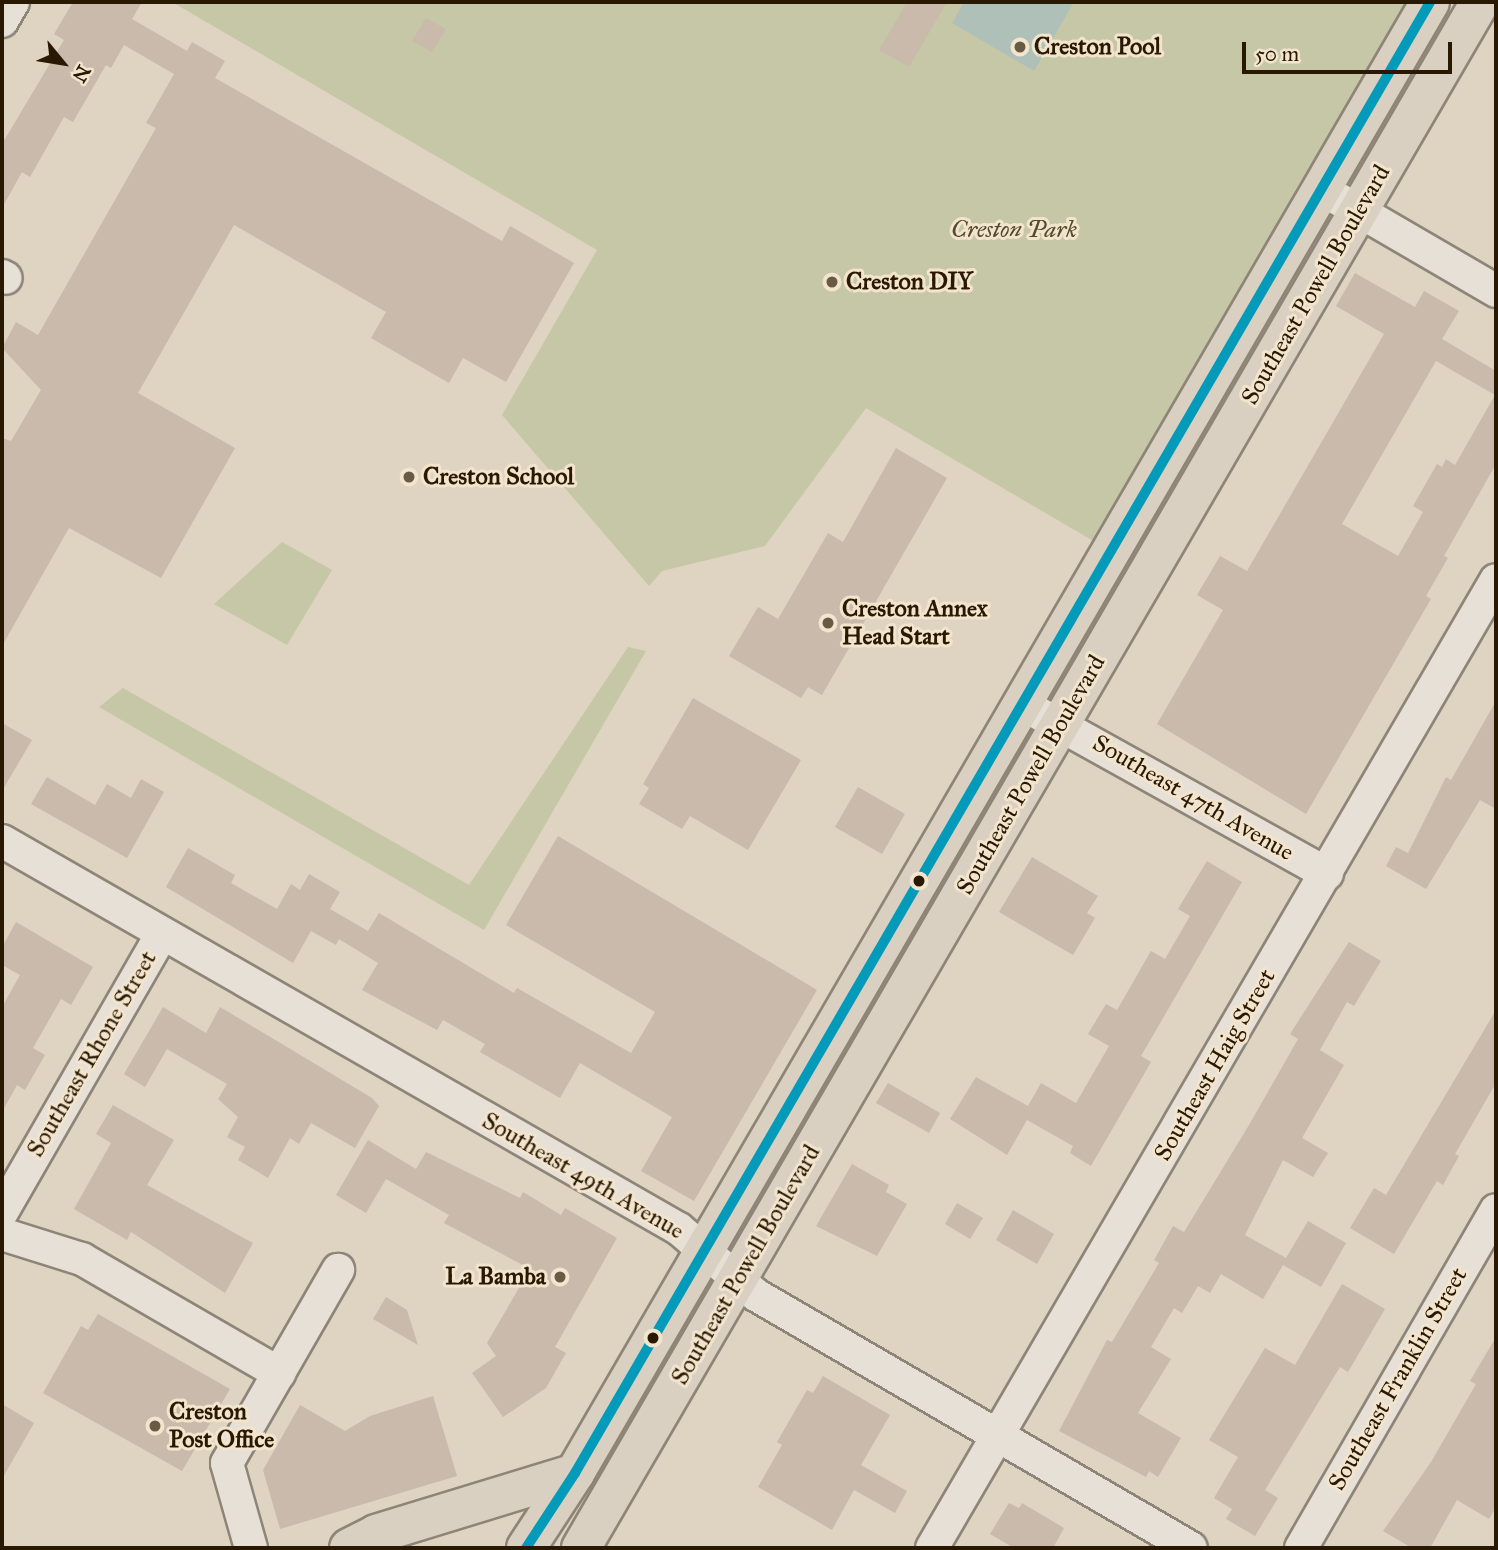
<!DOCTYPE html>
<style>
body{margin:0}
#map{position:relative;width:1498px;height:1550px;overflow:hidden;background:#dfd3c1;font-family:"IM FELL Great Primer",serif}
div>[style]{position:absolute}
.green>*{inset:0;background:#c6c7a7}
.water>*{inset:0;background:#aec0b7}
.building>*{inset:0;background:#c9baab}
.roads{filter:drop-shadow(2px 0 #8e8578) drop-shadow(-2px 0 #8e8578) drop-shadow(0 2px #8e8578) drop-shadow(0 -2px #8e8578)}
.street>*{height:32px;margin:-16px;padding:0 16px;transform-origin:16px;border-radius:16px;background:#e6e0d6}
.primary>*{height:38px;margin:-19px;padding:0 19px;transform-origin:19px;border-radius:19px;background:#dad0c1}
.bus-1>*{height:10px;margin:-5px;padding:0 5px;transform-origin:5px;border-radius:5px;background:#049bba}
.dots>*{width:19px;height:19px;translate:-50% -50%;box-sizing:border-box;border:4px solid #f3e4ce;border-radius:50%}
span{translate:-50% -50%;white-space:nowrap;text-align:center;line-height:1.15;-webkit-text-stroke:6px #f3e4ce;paint-order:stroke}
.poi-label{font-size:24px;color:#291902;font-weight:700}
.left{translate:0 -50%;text-align:left}
.right{translate:-100% -50%;text-align:right}
.park-label{font-size:24px;color:#524b2d;font-style:italic}
.street-label{font-size:24px;color:#291902}
.frame{position:absolute;inset:0;border:4px solid #291902;pointer-events:none}
.north{position:absolute;left:28px;top:28px;width:70px;height:70px;-webkit-text-stroke:5px #f3e4ce;paint-order:stroke;rotate:120deg;font-size:19px;font-weight:700;line-height:28px;text-align:center;color:#291902}
.north::after{content:'';display:block;margin:auto;width:24px;height:32px;background:#291902;clip-path:polygon(50% 0,100% 100%,50% 72%,0 100%)}
.scale{position:absolute;left:1242px;top:42px;width:210px;height:32px;box-sizing:border-box;border:4px solid #291902;border-top:0;padding-left:9px;font-size:21px;line-height:24px;white-space:nowrap;color:#291902;-webkit-text-stroke:5px #f3e4ce;paint-order:stroke}
</style>
<div id="map">
<div class="green">
<i style="clip-path:polygon(172px 2px,1408px 2px,1095px 542px,866px 408px,765px 546px,662px 571px,649px 586px,502px 415px,597px 250px)"></i>
<i style="clip-path:polygon(282px 542px,332px 570px,287px 645px,214px 604px)"></i>
<i style="clip-path:polygon(628px 647px,646px 651px,484px 930px,99px 707px,123px 688px,469px 885px)"></i>
</div>
<div class="water">
<i style="clip-path:polygon(964px 2px,1074px 2px,1034px 71px,952px 23px)"></i>
</div>
<div class="building">
<i style="clip-path:polygon(73px 2px,142px 2px,132px 19px,187px 51px,192px 42px,225px 61px,215px 78px,502px 241px,510px 226px,574px 263px,506px 382px,463px 358px,449px 383px,371px 338px,386px 312px,234px 225px,138px 393px,235px 448px,161px 578px,69px 528px,2px 646px,2px 438px,11px 441px,41px 390px,2px 348px,16px 322px,38px 335px,156px 128px,146px 123px,174px 74px,124px 45px,111px 68px,106px 65px,73px 122px,64px 117px,30px 177px,22px 172px,2px 208px,2px 144px,64px 40px,54px 34px)"></i>
<i style="clip-path:polygon(907px 2px,947px 2px,909px 67px,879px 50px)"></i>
<i style="clip-path:polygon(426px 18px,446px 29px,432px 52px,412px 41px)"></i>
<i style="clip-path:polygon(evenodd,1355px 273px,1415px 307px,1424px 291px,1459px 311px,1442px 339px,1496px 371px,1496px 464px,1444px 556px,1448px 558px,1426px 596px,1431px 599px,1306px 814px,1157px 724px,1223px 610px,1197px 595px,1220px 556px,1247px 571px,1384px 334px,1336px 306px,1355px 273px,1436px 361px,1495px 395px,1455px 465px,1446px 459px,1442px 467px,1437px 464px,1413px 506px,1423px 512px,1398px 556px,1342px 524px,1436px 361px)"></i>
<i style="clip-path:polygon(896px 448px,947px 478px,822px 695px,808px 687px,801px 698px,729px 656px,758px 607px,778px 619px,828px 533px,843px 542px)"></i>
<i style="clip-path:polygon(693px 698px,801px 760px,748px 850px,690px 816px,682px 829px,639px 804px,649px 788px,643px 784px)"></i>
<i style="clip-path:polygon(1496px 701px,1496px 809px,1480px 800px,1426px 889px,1386px 866px,1396px 847px,1408px 853px,1446px 777px,1451px 780px)"></i>
<i style="clip-path:polygon(2px 723px,32px 740px,2px 791px)"></i>
<i style="clip-path:polygon(47px 777px,95px 805px,107px 784px,131px 798px,141px 779px,164px 792px,127px 858px,31px 804px)"></i>
<i style="clip-path:polygon(858px 787px,905px 814px,882px 854px,835px 827px)"></i>
<i style="clip-path:polygon(558px 836px,817px 990px,694px 1201px,641px 1171px,672px 1117px,580px 1063px,560px 1098px,480px 1052px,485px 1044px,443px 1020px,437px 1030px,362px 990px,378px 963px,339px 939px,336px 945px,311px 931px,293px 963px,166px 887px,188px 848px,235px 875px,231px 883px,277px 909px,291px 884px,300px 890px,309px 874px,340px 892px,330px 909px,368px 931px,379px 913px,514px 993px,517px 988px,631px 1053px,655px 1012px,506px 925px)"></i>
<i style="clip-path:polygon(1032px 857px,1098px 896px,1087px 913px,1095px 918px,1073px 955px,999px 912px)"></i>
<i style="clip-path:polygon(1207px 861px,1242px 882px,1141px 1056px,1151px 1062px,1091px 1166px,1070px 1153px,1073px 1146px,1027px 1120px,1007px 1155px,950px 1119px,976px 1077px,1028px 1106px,1041px 1083px,1076px 1103px,1109px 1046px,1088px 1034px,1106px 1004px,1117px 1010px,1151px 951px,1165px 959px,1190px 916px,1178px 909px)"></i>
<i style="clip-path:polygon(16px 922px,93px 967px,71px 1005px,61px 999px,33px 1048px,45px 1055px,25px 1090px,17px 1085px,2px 1112px,2px 1007px,20px 975px,2px 965px,2px 947px)"></i>
<i style="clip-path:polygon(1349px 942px,1381px 961px,1354px 1006px,1347px 1002px,1320px 1050px,1344px 1065px,1302px 1138px,1328px 1153px,1313px 1177px,1283px 1160px,1245px 1235px,1286px 1258px,1308px 1221px,1346px 1243px,1321px 1287px,1283px 1265px,1263px 1299px,1221px 1274px,1210px 1293px,1198px 1286px,1182px 1313px,1174px 1308px,1151px 1347px,1171px 1359px,1138px 1413px,1181px 1438px,1158px 1477px,1149px 1471px,1146px 1477px,1059px 1431px,1107px 1340px,1112px 1342px,1159px 1263px,1154px 1260px,1173px 1226px,1184px 1232px,1249px 1125px,1298px 1039px,1290px 1034px)"></i>
<i style="clip-path:polygon(163px 1007px,206px 1033px,220px 1007px,372px 1098px,379px 1106px,355px 1148px,311px 1123px,299px 1144px,290px 1138px,268px 1178px,238px 1160px,245px 1147px,227px 1137px,238px 1117px,218px 1099px,227px 1084px,167px 1049px,145px 1087px,124px 1074px)"></i>
<i style="clip-path:polygon(1496px 1010px,1496px 1083px,1455px 1154px,1459px 1156px,1443px 1185px,1437px 1181px,1394px 1254px,1350px 1228px,1374px 1188px,1386px 1195px)"></i>
<i style="clip-path:polygon(888px 1083px,940px 1113px,929px 1133px,876px 1103px)"></i>
<i style="clip-path:polygon(113px 1105px,174px 1140px,147px 1185px,253px 1243px,225px 1293px,131px 1232px,127px 1240px,74px 1209px,111px 1143px,96px 1134px)"></i>
<i style="clip-path:polygon(368px 1140px,416px 1169px,426px 1152px,520px 1198px,523px 1192px,561px 1215px,565px 1208px,617px 1238px,555px 1347px,566px 1353px,546px 1388px,503px 1417px,472px 1373px,496px 1356px,487px 1343px,530px 1269px,444px 1223px,449px 1215px,386px 1179px,366px 1213px,336px 1195px)"></i>
<i style="clip-path:polygon(852px 1164px,889px 1185px,886px 1192px,907px 1204px,877px 1256px,816px 1226px)"></i>
<i style="clip-path:polygon(957px 1203px,983px 1218px,970px 1239px,945px 1224px)"></i>
<i style="clip-path:polygon(1013px 1210px,1054px 1234px,1037px 1264px,996px 1240px)"></i>
<i style="clip-path:polygon(1342px 1284px,1385px 1309px,1348px 1372px,1340px 1367px,1265px 1490px,1278px 1498px,1255px 1536px,1226px 1519px,1232px 1509px,1214px 1498px,1238px 1457px,1209px 1440px,1265px 1348px,1295px 1365px)"></i>
<i style="clip-path:polygon(386px 1297px,407px 1310px,418px 1345px,373px 1319px)"></i>
<i style="clip-path:polygon(98px 1314px,230px 1389px,182px 1471px,43px 1393px,81px 1326px,88px 1330px)"></i>
<i style="clip-path:polygon(1496px 1337px,1496px 1507px,1489px 1519px,1457px 1500px,1430px 1548px,1412px 1548px,1383px 1531px,1431px 1462px,1476px 1384px,1470px 1381px)"></i>
<i style="clip-path:polygon(823px 1376px,890px 1415px,861px 1465px,907px 1491px,895px 1513px,854px 1490px,832px 1530px,758px 1487px,782px 1445px,777px 1442px,807px 1390px,813px 1393px)"></i>
<i style="clip-path:polygon(433px 1396px,457px 1476px,280px 1529px,263px 1470px,300px 1405px,345px 1431px,370px 1416px)"></i>
<i style="clip-path:polygon(2px 1404px,34px 1423px,2px 1479px)"></i>
<i style="clip-path:polygon(1009px 1503px,1019px 1508px,1022px 1503px,1064px 1528px,1053px 1548px,1014px 1548px,990px 1534px)"></i>
</div>
<div class="roads">
<div class="street">
<i style="left:2px;top:21px;width:22px;rotate:-60deg"></i>
<i style="left:1321px;top:189px;width:203px;rotate:30.2deg"></i>
<i style="left:2px;top:276px;width:4px;rotate:27deg"></i>
<i style="left:1022px;top:704px;width:349px;rotate:29.1deg"></i>
<i style="left:2px;top:841px;width:780px;rotate:29.82deg"></i>
<i style="left:679px;top:1229px;width:101px;rotate:40.6deg"></i>
<i style="left:756px;top:1295px;width:503px;rotate:30.18deg"></i>
<i style="left:2px;top:1212px;width:321px;rotate:-60.1deg"></i>
<i style="left:2px;top:1234px;width:84px;rotate:17.4deg"></i>
<i style="left:82px;top:1259px;width:228px;rotate:30.1deg"></i>
<i style="left:251px;top:1548px;width:88px;rotate:-105.8deg"></i>
<i style="left:227px;top:1463px;width:223px;rotate:-60.1deg"></i>
<i style="left:932px;top:1548px;width:1120px;rotate:-59.77deg"></i>
<i style="left:1301px;top:1548px;width:390px;rotate:-60deg"></i>
</div>
<div class="primary">
<i style="left:349px;top:1548px;width:30px;rotate:-27deg"></i>
<i style="left:376px;top:1534px;width:208px;rotate:-17deg"></i>
<i style="left:526px;top:1548px;width:90px;rotate:-56.8deg"></i>
<i style="left:575px;top:1473px;width:1701px;rotate:-59.83deg"></i>
<i style="left:581px;top:1548px;width:1788px;rotate:-59.82deg"></i>
</div>
</div>
<div class="bus-1">
<i style="left:526px;top:1548px;width:90px;rotate:-56.8deg"></i>
<i style="left:575px;top:1473px;width:1701px;rotate:-59.83deg"></i>
</div>
<div class="dots">
<i style="left:1020px;top:47px;background:#695a45"></i>
<i style="left:832px;top:282px;background:#695a45"></i>
<i style="left:409px;top:477px;background:#695a45"></i>
<i style="left:828px;top:623px;background:#695a45"></i>
<i style="left:919px;top:881px;background:#291902"></i>
<i style="left:560px;top:1277px;background:#695a45"></i>
<i style="left:653px;top:1338px;background:#291902"></i>
<i style="left:155px;top:1426px;background:#695a45"></i>
</div>
<div class="poi-label">
<span class="left" style="left:1034px;top:47px">Creston Pool</span>
<span class="left" style="left:846px;top:282px">Creston DIY</span>
<span class="left" style="left:423px;top:477px">Creston School</span>
<span class="left" style="left:842px;top:623px">Creston Annex<br>Head Start</span>
<span class="right" style="left:546px;top:1277px">La Bamba</span>
<span class="left" style="left:169px;top:1426px">Creston<br>Post Office</span>
</div>
<div class="park-label">
<span style="left:1014px;top:230px">Creston Park</span>
</div>
<div class="street-label">
<span style="left:1316px;top:285px;rotate:-60deg">Southeast Powell Boulevard</span>
<span style="left:1031px;top:775px;rotate:-60deg">Southeast Powell Boulevard</span>
<span style="left:1193px;top:798px;rotate:30deg">Southeast 47th Avenue</span>
<span style="left:92px;top:1054px;rotate:-60deg">Southeast Rhone Street</span>
<span style="left:1215px;top:1065px;rotate:-60deg">Southeast Haig Street</span>
<span style="left:583px;top:1176px;rotate:30deg">Southeast 49th Avenue</span>
<span style="left:746px;top:1265px;rotate:-60deg">Southeast Powell Boulevard</span>
<span style="left:1398px;top:1379px;rotate:-60deg">Southeast Franklin Street</span>
</div>
<div class="frame"></div>
<div class="north">N</div>
<div class="scale">50 m</div>
</div>
